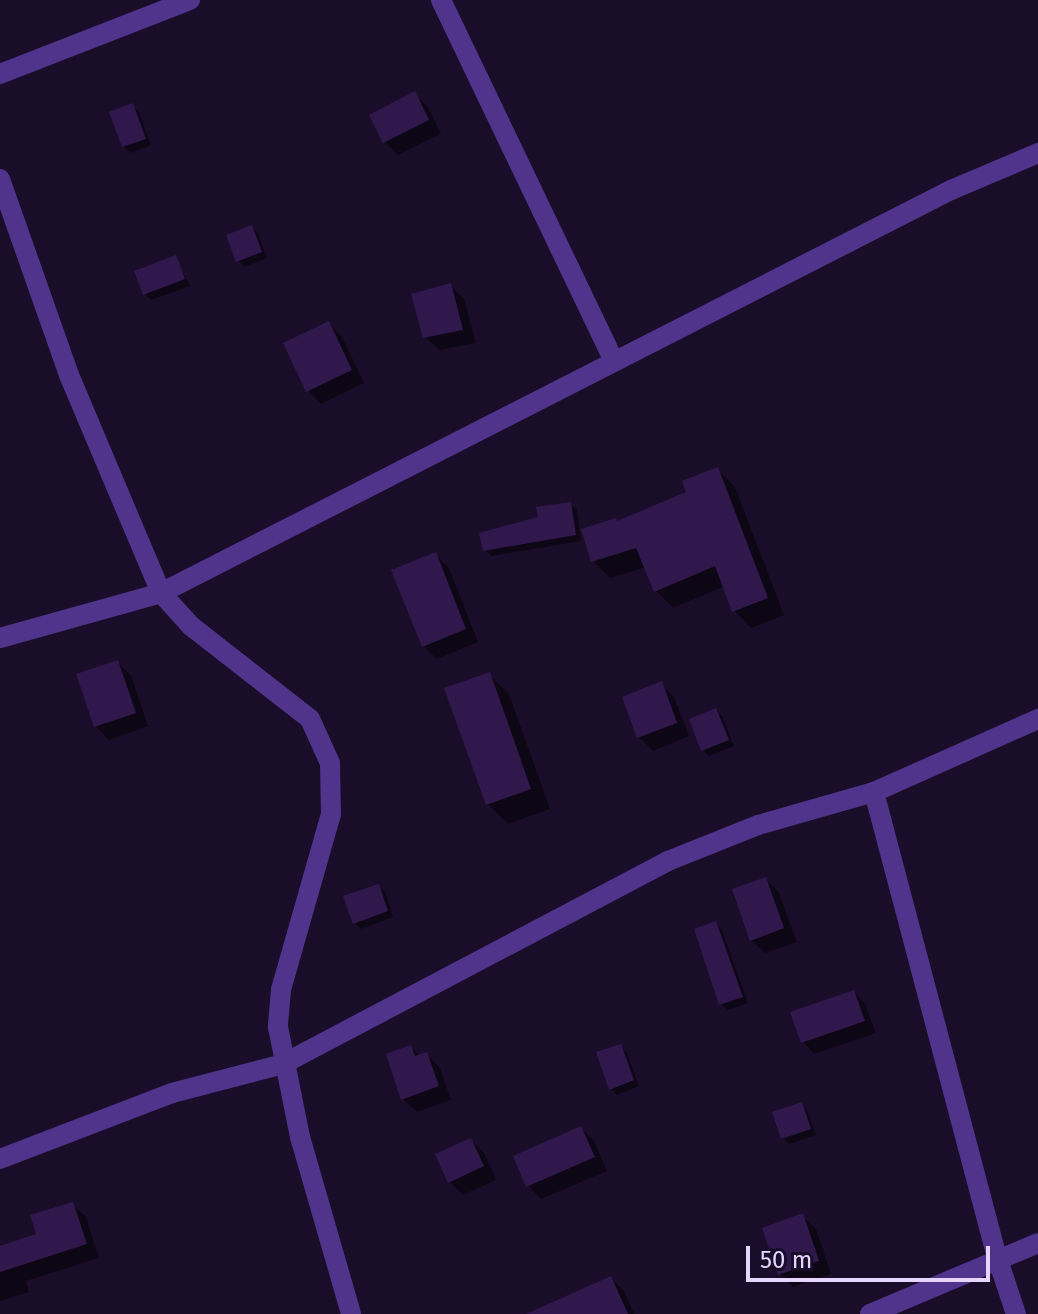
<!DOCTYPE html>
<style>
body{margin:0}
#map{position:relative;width:1038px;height:1314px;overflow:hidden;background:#1a0d29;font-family:"Fira Sans",sans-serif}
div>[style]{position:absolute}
.shadow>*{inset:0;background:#0007}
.building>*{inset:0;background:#31184c}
.minor>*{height:20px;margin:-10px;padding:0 10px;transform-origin:10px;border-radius:10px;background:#50348c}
span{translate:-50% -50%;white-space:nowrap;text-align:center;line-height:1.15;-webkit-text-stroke:6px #1a0d29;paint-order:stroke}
.scale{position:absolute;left:746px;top:1246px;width:244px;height:36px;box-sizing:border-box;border:4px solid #e6d5ff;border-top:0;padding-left:10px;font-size:24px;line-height:28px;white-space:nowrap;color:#e6d5ff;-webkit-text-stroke:6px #1a0d29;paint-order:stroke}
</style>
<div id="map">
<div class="shadow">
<i style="clip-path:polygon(414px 94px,428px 107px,441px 134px,398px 155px,384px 142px)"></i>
<i style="clip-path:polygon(132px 105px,139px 112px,151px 145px,130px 153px,124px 146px)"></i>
<i style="clip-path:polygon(252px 227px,258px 233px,267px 258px,244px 267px,238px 260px)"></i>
<i style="clip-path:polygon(175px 257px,190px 286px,151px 300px,145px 294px)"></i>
<i style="clip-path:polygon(450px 285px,464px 299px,476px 343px,439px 350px,425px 337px)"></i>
<i style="clip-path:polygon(329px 323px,342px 337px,364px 383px,321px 404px,308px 390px)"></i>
<i style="clip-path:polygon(718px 470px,735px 487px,784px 615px,751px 628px,734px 610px,725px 586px,673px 608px,656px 591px,646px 567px,610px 578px,593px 561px,618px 523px,689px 493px)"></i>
<i style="clip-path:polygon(570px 504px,577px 510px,581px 541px,491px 556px,485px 550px)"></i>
<i style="clip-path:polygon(435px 554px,449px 568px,478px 642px,437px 659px,423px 646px)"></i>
<i style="clip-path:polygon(117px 662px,131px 675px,148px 726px,109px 740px,95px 726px)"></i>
<i style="clip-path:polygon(489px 674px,509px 694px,550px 809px,508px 824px,488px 804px)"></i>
<i style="clip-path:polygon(661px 684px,674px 697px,689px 736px,653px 751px,639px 737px)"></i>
<i style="clip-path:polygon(716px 710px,722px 716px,734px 746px,709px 756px,703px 750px)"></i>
<i style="clip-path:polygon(766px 879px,779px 893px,797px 942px,765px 953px,751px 940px)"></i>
<i style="clip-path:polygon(379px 886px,385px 892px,393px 917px,361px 929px,354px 922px)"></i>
<i style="clip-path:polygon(715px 924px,722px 930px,748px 1003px,728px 1010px,721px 1004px)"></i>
<i style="clip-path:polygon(854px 992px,865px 1004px,876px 1033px,814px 1054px,803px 1042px)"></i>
<i style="clip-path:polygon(620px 1046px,627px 1053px,639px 1086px,617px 1095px,611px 1089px)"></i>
<i style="clip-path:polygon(411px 1047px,420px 1057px,427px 1055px,440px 1068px,451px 1100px,417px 1112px,403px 1099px)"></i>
<i style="clip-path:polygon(801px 1104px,807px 1110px,816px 1135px,789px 1144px,783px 1138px)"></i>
<i style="clip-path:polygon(581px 1128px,594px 1141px,607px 1171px,541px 1199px,528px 1186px)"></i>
<i style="clip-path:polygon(471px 1140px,484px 1153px,496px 1180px,463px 1195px,449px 1181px)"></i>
<i style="clip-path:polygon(72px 1204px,86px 1217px,99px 1258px,26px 1281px,29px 1292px,0 1301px,0 1248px,38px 1235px)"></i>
<i style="clip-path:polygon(802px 1216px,816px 1229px,831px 1274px,793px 1287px,780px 1274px)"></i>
<i style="clip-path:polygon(611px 1278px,624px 1291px,634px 1314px,576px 1314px)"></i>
</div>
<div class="building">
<i style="clip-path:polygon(415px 91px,429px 120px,383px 143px,369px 115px)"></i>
<i style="clip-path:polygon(133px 103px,146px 139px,122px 147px,109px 112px)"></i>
<i style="clip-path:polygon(252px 225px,262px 252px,236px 262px,226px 235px)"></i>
<i style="clip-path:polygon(176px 255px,185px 279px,143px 295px,134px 271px)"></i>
<i style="clip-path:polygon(451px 283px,463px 330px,423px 338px,411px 294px)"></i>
<i style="clip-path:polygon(329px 321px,352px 370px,306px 392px,283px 343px)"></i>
<i style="clip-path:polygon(718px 467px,768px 598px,732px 612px,715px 566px,654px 592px,636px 548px,591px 562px,581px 529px,616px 518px,617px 521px,686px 492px,682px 481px)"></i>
<i style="clip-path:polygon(571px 502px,576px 535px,483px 551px,479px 533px,538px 517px,536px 507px)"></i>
<i style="clip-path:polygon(436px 552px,466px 629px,422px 647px,391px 570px)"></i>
<i style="clip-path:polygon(118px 660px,136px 713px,94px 727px,76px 674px)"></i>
<i style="clip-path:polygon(490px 672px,531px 789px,486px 805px,444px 688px)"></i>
<i style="clip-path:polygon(662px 681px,677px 723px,637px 738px,622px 697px)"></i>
<i style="clip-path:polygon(716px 708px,729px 740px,701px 751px,689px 719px)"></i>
<i style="clip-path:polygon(766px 877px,784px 928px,750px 941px,732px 889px)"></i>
<i style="clip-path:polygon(379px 884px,388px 911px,353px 924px,343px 896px)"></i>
<i style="clip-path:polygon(716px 921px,743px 997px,719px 1005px,694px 929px)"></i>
<i style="clip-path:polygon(854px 990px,865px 1021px,801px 1043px,790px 1012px)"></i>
<i style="clip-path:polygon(621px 1044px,634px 1080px,609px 1090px,596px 1052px)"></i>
<i style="clip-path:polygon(411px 1045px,415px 1056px,427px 1052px,439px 1086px,401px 1100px,386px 1054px)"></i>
<i style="clip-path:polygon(802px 1102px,811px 1129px,781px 1139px,772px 1112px)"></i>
<i style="clip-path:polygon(581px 1126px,595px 1157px,526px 1187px,513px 1156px)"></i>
<i style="clip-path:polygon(471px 1138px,484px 1166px,448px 1183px,435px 1154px)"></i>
<i style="clip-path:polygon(73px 1202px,87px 1244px,0 1272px,0 1246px,36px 1234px,30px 1215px)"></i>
<i style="clip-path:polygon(803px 1213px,819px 1261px,778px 1275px,762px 1228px)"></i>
<i style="clip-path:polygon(611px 1276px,628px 1314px,526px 1314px)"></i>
</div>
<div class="minor">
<i style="left:441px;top:0;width:400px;rotate:64.4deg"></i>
<i style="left:0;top:74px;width:204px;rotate:-21.3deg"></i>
<i style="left:0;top:179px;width:208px;rotate:70.6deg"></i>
<i style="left:69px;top:375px;width:237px;rotate:67.1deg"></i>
<i style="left:161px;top:593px;width:45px;rotate:47.7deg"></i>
<i style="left:191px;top:626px;width:151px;rotate:38deg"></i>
<i style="left:310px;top:719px;width:48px;rotate:65.6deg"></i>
<i style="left:330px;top:763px;width:51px;rotate:88.9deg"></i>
<i style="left:331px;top:814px;width:183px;rotate:105.9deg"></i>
<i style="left:281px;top:990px;width:37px;rotate:95deg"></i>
<i style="left:278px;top:1027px;width:112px;rotate:78.7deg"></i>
<i style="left:300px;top:1137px;width:184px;rotate:73.9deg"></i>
<i style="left:0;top:638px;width:167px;rotate:-15.6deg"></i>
<i style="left:161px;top:593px;width:887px;rotate:-27.03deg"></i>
<i style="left:951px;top:190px;width:95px;rotate:-23deg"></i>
<i style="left:874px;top:792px;width:484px;rotate:75.2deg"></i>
<i style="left:998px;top:1260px;width:57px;rotate:71.6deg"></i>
<i style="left:0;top:1159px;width:184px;rotate:-21deg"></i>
<i style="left:172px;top:1093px;width:115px;rotate:-14.6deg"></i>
<i style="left:283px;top:1064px;width:435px;rotate:-27.8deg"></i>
<i style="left:668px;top:861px;width:97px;rotate:-21.8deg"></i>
<i style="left:758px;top:825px;width:121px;rotate:-15.9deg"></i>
<i style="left:874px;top:792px;width:180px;rotate:-24deg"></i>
<i style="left:870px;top:1314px;width:182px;rotate:-22.9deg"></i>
</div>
<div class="scale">50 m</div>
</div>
